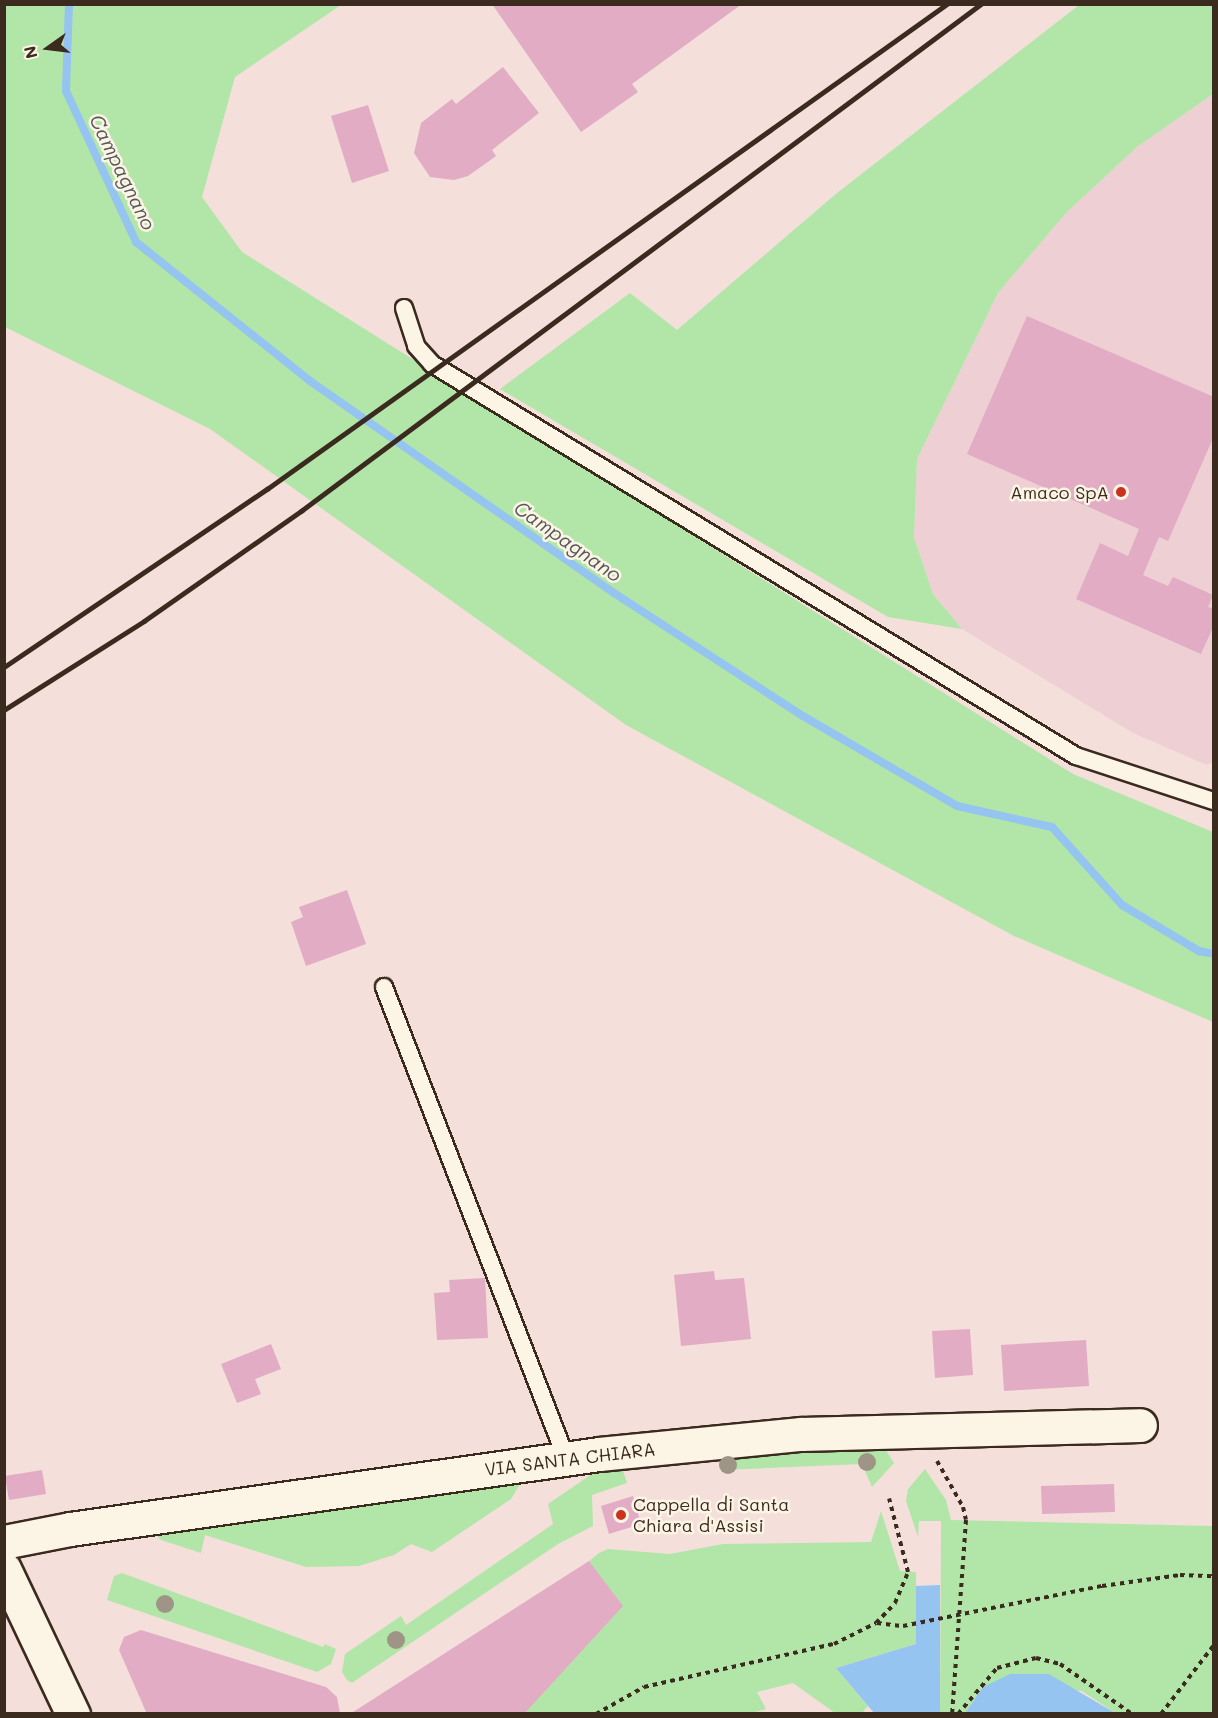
<!DOCTYPE html>
<style>
body{margin:0}
#map{position:relative;width:1218px;height:1718px;overflow:hidden;background:#f4dfdb;font-family:Mali,sans-serif}
div>[style]{position:absolute}
.built>*{inset:0;background:#eed0d4}
.green>*{inset:0;background:#b2e6a8}
.water>*{inset:0;background:#95c4f0}
.stream>*{height:8px;margin:-4px;padding:0 4px;transform-origin:4px;border-radius:4px;background:#95c4f0}
.building>*{inset:0;background:#e1acc4}
.path>*{height:4px;margin-top:-2px;transform-origin:0;background:repeating-linear-gradient(90deg,#3b2a1e 0 4.5px,transparent 0 9px)}
.roads{filter:drop-shadow(2px 0 #3b2a1e) drop-shadow(-2px 0 #3b2a1e) drop-shadow(0 2px #3b2a1e) drop-shadow(0 -2px #3b2a1e)}
.lane>*{height:16px;margin:-8px;padding:0 8px;transform-origin:8px;border-radius:8px;background:#fcf5e5}
.street>*{height:33px;margin:-16.5px;padding:0 16.5px;transform-origin:16.5px;border-radius:16.5px;background:#fcf5e5}
.rail>*{height:4.5px;margin:-2.25px;padding:0 2.25px;transform-origin:2.25px;border-radius:2.25px;background:#3b2a1e}
.trees>*{width:18px;height:18px;margin:-9px;border-radius:50%;background:#9f9586}
.dots>*{width:16px;height:16px;translate:-50% -50%;box-sizing:border-box;border:3px solid #fcf5e5;border-radius:50%}
span{translate:-50% -50%;white-space:nowrap;text-align:center;line-height:1.15;-webkit-text-stroke:5px #fcf5e5;paint-order:stroke}
.poi-label{font-size:18px;color:#3b2a1e}
.right{translate:-100% -50%;text-align:right}
.left{translate:0 -50%;text-align:left}
.street-label{font-size:18px;color:#3b2a1e}
.water-label{font-size:20px;color:#56585d;font-style:italic}
.frame{position:absolute;inset:0;border:6px solid #3b2a1e;pointer-events:none}
.north{position:absolute;left:18px;top:18px;width:60px;height:60px;-webkit-text-stroke:4px #fcf5e5;paint-order:stroke;rotate:256deg;font-size:16px;font-weight:700;line-height:24px;text-align:center;color:#3b2a1e}
.north::after{content:'';display:block;margin:auto;width:21px;height:27px;background:#3b2a1e;clip-path:polygon(50% 0,100% 100%,50% 72%,0 100%)}
</style>
<div id="map">
<div class="built">
<i style="clip-path:polygon(1213px 94px,1213px 762px,1207px 765px,1133px 733px,962px 629px,933px 594px,914px 537px,917px 459px,998px 293px,1066px 213px,1137px 147px)"></i>
</div>
<div class="green">
<i style="clip-path:polygon(4px 5px,341px 5px,235px 77px,202px 197px,242px 252px,1073px 774px,1213px 832px,1213px 1022px,1014px 936px,626px 725px,210px 429px,5px 327px)"></i>
<i style="clip-path:polygon(1079px 5px,1213px 5px,1213px 94px,1137px 147px,1066px 213px,998px 293px,917px 459px,914px 537px,933px 594px,962px 629px,888px 617px,500px 389px,630px 293px,677px 330px,837px 193px)"></i>
<i style="clip-path:polygon(884px 1447px,894px 1463px,872px 1487px,862px 1464px,722px 1470px,721px 1453px)"></i>
<i style="clip-path:polygon(620px 1461px,627px 1483px,592px 1495px,593px 1526px,558px 1544px,359px 1678px,352px 1683px,347px 1680px,342px 1672px,345px 1654px,401px 1616px,406px 1625px,553px 1524px,548px 1504px,602px 1467px)"></i>
<i style="clip-path:polygon(925px 1469px,946px 1500px,951px 1520px,1213px 1526px,1213px 1713px,1115px 1713px,1082px 1691px,983px 1687px,965px 1713px,940px 1713px,941px 1521px,919px 1521px,918px 1537px,906px 1501px,908px 1489px)"></i>
<i style="clip-path:polygon(515px 1480px,519px 1486px,511px 1499px,432px 1552px,411px 1544px,394px 1555px,359px 1566px,306px 1567px,205px 1535px,201px 1553px,161px 1540px,156px 1535px,166px 1524px)"></i>
<i style="clip-path:polygon(881px 1511px,900px 1571px,916px 1572px,916px 1644px,836px 1668px,868px 1706px,862px 1713px,835px 1713px,793px 1683px,757px 1692px,766px 1709px,752px 1713px,524px 1714px,589px 1561px,599px 1553px,608px 1549px,670px 1554px,723px 1544px,871px 1542px)"></i>
<i style="clip-path:polygon(122px 1573px,323px 1647px,325px 1644px,336px 1649px,331px 1664px,317px 1672px,107px 1600px,114px 1576px)"></i>
</div>
<div class="water">
<i style="clip-path:polygon(940px 1585px,940px 1713px,874px 1713px,836px 1668px,916px 1644px,916px 1586px)"></i>
<i style="clip-path:polygon(1010px 1674px,1049px 1674px,1115px 1713px,965px 1713px,983px 1687px)"></i>
</div>
<div class="stream">
<i style="left:69px;top:4px;width:87px;rotate:92deg"></i>
<i style="left:66px;top:91px;width:166px;rotate:65.1deg"></i>
<i style="left:136px;top:242px;width:223px;rotate:38.6deg"></i>
<i style="left:310px;top:381px;width:371px;rotate:34.9deg"></i>
<i style="left:614px;top:593px;width:225px;rotate:33.1deg"></i>
<i style="left:803px;top:716px;width:178px;rotate:30.3deg"></i>
<i style="left:957px;top:806px;width:97px;rotate:12.5deg"></i>
<i style="left:1052px;top:827px;width:105px;rotate:48.1deg"></i>
<i style="left:1122px;top:905px;width:90px;rotate:30.9deg"></i>
<i style="left:1199px;top:951px;width:15px;rotate:11deg"></i>
</div>
<div class="building">
<i style="clip-path:polygon(492px 4px,742px 4px,632px 84px,638px 92px,581px 132px)"></i>
<i style="clip-path:polygon(503px 67px,539px 113px,492px 150px,496px 156px,468px 176px,454px 180px,430px 177px,414px 153px,421px 123px,452px 99px,456px 104px)"></i>
<i style="clip-path:polygon(368px 105px,389px 171px,352px 183px,331px 116px)"></i>
<i style="clip-path:polygon(1027px 316px,1214px 397px,1214px 436px,1168px 541px,1159px 537px,1143px 575px,1168px 586px,1173px 577px,1213px 595px,1208px 607px,1214px 609px,1214px 625px,1201px 654px,1076px 599px,1100px 543px,1128px 556px,1139px 529px,967px 454px)"></i>
<i style="clip-path:polygon(347px 890px,366px 944px,306px 966px,291px 922px,303px 917px,299px 907px)"></i>
<i style="clip-path:polygon(714px 1271px,715px 1280px,744px 1278px,751px 1339px,681px 1346px,674px 1275px)"></i>
<i style="clip-path:polygon(485px 1278px,488px 1338px,437px 1340px,434px 1293px,450px 1292px,449px 1280px)"></i>
<i style="clip-path:polygon(970px 1329px,973px 1375px,935px 1378px,932px 1331px)"></i>
<i style="clip-path:polygon(1086px 1340px,1089px 1386px,1004px 1391px,1001px 1345px)"></i>
<i style="clip-path:polygon(271px 1344px,281px 1369px,255px 1379px,261px 1394px,237px 1403px,221px 1364px)"></i>
<i style="clip-path:polygon(42px 1470px,46px 1494px,9px 1500px,5px 1476px)"></i>
<i style="clip-path:polygon(1114px 1484px,1115px 1512px,1042px 1514px,1041px 1486px)"></i>
<i style="clip-path:polygon(633px 1496px,641px 1524px,609px 1534px,601px 1506px)"></i>
<i style="clip-path:polygon(589px 1561px,623px 1606px,524px 1714px,350px 1714px)"></i>
<i style="clip-path:polygon(141px 1630px,326px 1687px,337px 1697px,340px 1714px,147px 1714px,119px 1650px,124px 1637px)"></i>
</div>
<div class="path">
<i style="left:937px;top:1461px;width:53px;rotate:60.5deg"></i>
<i style="left:963px;top:1507px;width:13px;rotate:77deg"></i>
<i style="left:966px;top:1520px;width:195px;rotate:94.1deg"></i>
<i style="left:877px;top:1623px;width:26px;rotate:7deg"></i>
<i style="left:903px;top:1626px;width:203px;rotate:-11.4deg"></i>
<i style="left:1102px;top:1586px;width:79px;rotate:-8deg"></i>
<i style="left:1180px;top:1575px;width:34px;rotate:2deg"></i>
<i style="left:596px;top:1714px;width:55px;rotate:-29.4deg"></i>
<i style="left:644px;top:1687px;width:195px;rotate:-12.8deg"></i>
<i style="left:834px;top:1644px;width:47px;rotate:-26.6deg"></i>
<i style="left:876px;top:1623px;width:28px;rotate:-46deg"></i>
<i style="left:895px;top:1603px;width:34px;rotate:-67deg"></i>
<i style="left:908px;top:1572px;width:76px;rotate:-104.4deg"></i>
<i style="left:958px;top:1714px;width:60px;rotate:-49.7deg"></i>
<i style="left:997px;top:1668px;width:40px;rotate:-14.4deg"></i>
<i style="left:1036px;top:1658px;width:25px;rotate:14deg"></i>
<i style="left:1060px;top:1664px;width:88px;rotate:34.8deg"></i>
<i style="left:1161px;top:1714px;width:87px;rotate:-52.5deg"></i>
</div>
<div class="roads">
<div class="lane">
<i style="left:404px;top:308px;width:40px;rotate:72deg"></i>
<i style="left:416px;top:346px;width:24px;rotate:48deg"></i>
<i style="left:432px;top:364px;width:754px;rotate:31.33deg"></i>
<i style="left:1076px;top:756px;width:145px;rotate:18.1deg"></i>
<i style="left:384px;top:987px;width:505px;rotate:68.87deg"></i>
</div>
<div class="street">
<i style="left:4px;top:1542px;width:67px;rotate:-11.1deg"></i>
<i style="left:70px;top:1529px;width:534px;rotate:-8.07deg"></i>
<i style="left:599px;top:1454px;width:203px;rotate:-5.7deg"></i>
<i style="left:801px;top:1434px;width:339px;rotate:-1.5deg"></i>
<i style="left:4px;top:1569px;width:161px;rotate:64.6deg"></i>
</div>
</div>
<div class="rail">
<i style="left:4px;top:667px;width:318px;rotate:-34.1deg"></i>
<i style="left:267px;top:489px;width:835px;rotate:-35.5deg"></i>
<i style="left:4px;top:710px;width:166px;rotate:-32.4deg"></i>
<i style="left:144px;top:621px;width:192px;rotate:-35deg"></i>
<i style="left:301px;top:511px;width:848px;rotate:-36.71deg"></i>
</div>
<div class="trees">
<i style="left:867px;top:1462px"></i>
<i style="left:728px;top:1465px"></i>
<i style="left:165px;top:1604px"></i>
<i style="left:396px;top:1640px"></i>
</div>
<div class="dots">
<i style="left:1121px;top:492px;background:#c8321e"></i>
<i style="left:621px;top:1515px;background:#c8321e"></i>
</div>
<div class="poi-label">
<span class="right" style="left:1109px;top:492px">Amaco SpA</span>
<span class="left" style="left:633px;top:1515px">Cappella di Santa<br>Chiara d'Assisi</span>
</div>
<div class="street-label">
<span style="left:570px;top:1459px;rotate:-7deg">VIA SANTA CHIARA</span>
</div>
<div class="water-label">
<span style="left:123px;top:172px;rotate:64deg">Campagnano</span>
<span style="left:568px;top:541px;rotate:35deg">Campagnano</span>
</div>
<div class="frame"></div>
<div class="north">N</div>
</div>
